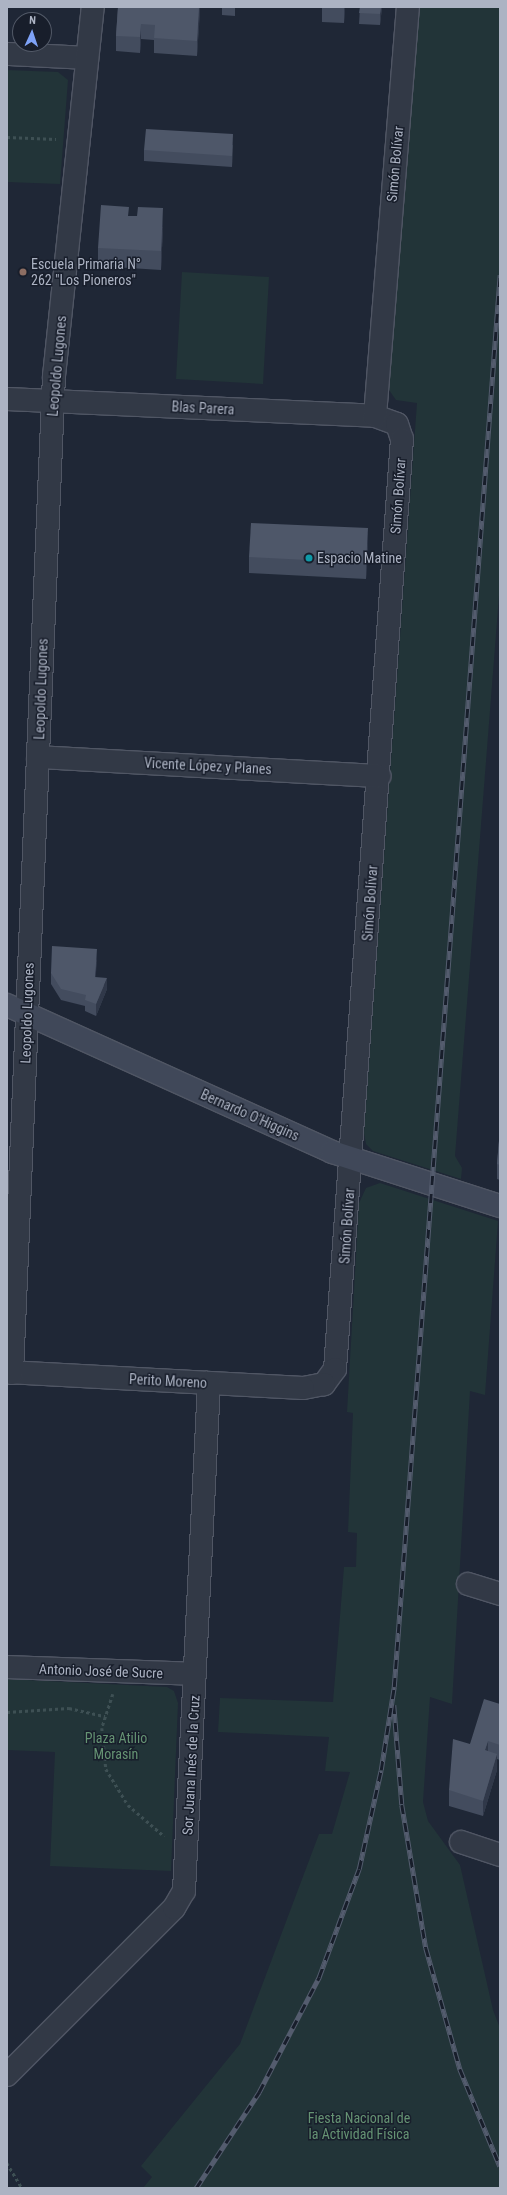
<!DOCTYPE html>
<meta charset="utf-8">
<style>
body{margin:0}
#map{position:relative;width:507px;height:2195px;overflow:hidden;background:#1f2736;font-family:"Roboto Condensed",sans-serif}
div>[style]{position:absolute}
.green>*{inset:0;background:#223438}
.path>*{height:2.5px;margin-top:-1.25px;transform-origin:0;background:repeating-linear-gradient(90deg,#3e5054 0 3px,transparent 0 6px)}
.roads{filter:drop-shadow(1px 0 #505664) drop-shadow(-1px 0 #505664) drop-shadow(0 1px #505664) drop-shadow(0 -1px #505664)}
.street>*{height:22px;margin:-11px;padding:0 11px;transform-origin:11px;border-radius:11px;background:#323946}
.secondary>*{height:22px;margin:-11px;padding:0 11px;transform-origin:11px;border-radius:11px;background:#404859}
.rail>*{height:4.5px;margin-top:-2.25px;transform-origin:0;background:repeating-linear-gradient(90deg,#181e2b 0 9px,#545c6e 0 18px);box-sizing:border-box;border-block:1px solid #545c6e}
.wall>*{inset:0;background:#434c5e}
.shaded-wall>*{inset:0;background:#303849}
.building>*{inset:0;background:#4e5769}
.dots>*{width:11px;height:11px;translate:-50% -50%;box-sizing:border-box;border:2px solid #181e2b;border-radius:50%}
span{translate:-50% -50%;white-space:nowrap;text-align:center;line-height:1.15;-webkit-text-stroke:3px #181e2b;paint-order:stroke}
.street-label{font-size:14px;color:#acb3c3}
.poi-label{font-size:14px;color:#acb3c3}
.left{translate:0 -50%;text-align:left}
.park-label{font-size:14px;color:#659373}
.frame{position:absolute;inset:0;border:8px solid #acb3c3;pointer-events:none}
.north{position:absolute;left:12px;top:12px;width:40px;height:40px;box-sizing:border-box;background:#181e2b;border:1px solid #535a68;border-radius:50%;rotate:3deg;font-size:11px;font-weight:700;line-height:16px;text-align:center;color:#acb3c3}
.north::after{content:'';display:block;margin:auto;width:14px;height:18px;background:#7ea2f7;clip-path:polygon(50% 0,100% 100%,50% 72%,0 100%)}
</style>
<div id="map">
<div class="green">
<i style="clip-path:polygon(419px 7px,500px 7px,500px 583px,455px 1156px,462px 1168px,461px 1179px,373px 1151px,366px 1144px,364px 1133px,417px 403px,396px 400px,389px 390px)"></i>
<i style="clip-path:polygon(7px 70px,58px 72px,68px 80px,60px 184px,7px 182px)"></i>
<i style="clip-path:polygon(182px 272px,269px 277px,263px 384px,176px 379px)"></i>
<i style="clip-path:polygon(380px 1183px,498px 1221px,485px 1395px,470px 1391px,452px 1704px,430px 1697px,423px 1802px,428px 1821px,460px 1865px,493px 2010px,500px 2028px,500px 2188px,143px 2188px,152px 2177px,141px 2166px,240px 2044px,319px 1834px,332px 1834px,350px 1772px,325px 1771px,329px 1737px,218px 1732px,220px 1698px,333px 1702px,344px 1567px,356px 1567px,357px 1533px,348px 1532px,353px 1413px,347px 1412px,359px 1203px,366px 1188px)"></i>
<i style="clip-path:polygon(7px 1679px,167px 1687px,174px 1691px,178px 1703px,171px 1871px,50px 1866px,55px 1752px,7px 1750px)"></i>
</div>
<div class="path">
<i style="left:7px;top:137px;width:49px;rotate:2.3deg"></i>
<i style="left:113px;top:1694px;width:36px;rotate:108deg"></i>
<i style="left:102px;top:1728px;width:41px;rotate:84.4deg"></i>
<i style="left:106px;top:1769px;width:42px;rotate:58.6deg"></i>
<i style="left:128px;top:1805px;width:48px;rotate:40.7deg"></i>
<i style="left:7px;top:1712px;width:62px;rotate:-3.7deg"></i>
<i style="left:69px;top:1708px;width:37px;rotate:13deg"></i>
<i style="left:7px;top:2163px;width:29px;rotate:59deg"></i>
</div>
<div class="roads">
<div class="street">
<i style="left:7px;top:54px;width:80px;rotate:2.9deg"></i>
<i style="left:7px;top:399px;width:368px;rotate:2.6deg"></i>
<i style="left:375px;top:416px;width:23px;rotate:20deg"></i>
<i style="left:397px;top:424px;width:16px;rotate:72deg"></i>
<i style="left:402px;top:439px;width:932px;rotate:94.12deg"></i>
<i style="left:335px;top:1369px;width:19px;rotate:126deg"></i>
<i style="left:324px;top:1384px;width:21px;rotate:169deg"></i>
<i style="left:303px;top:1388px;width:296px;rotate:-176.9deg"></i>
<i style="left:375px;top:416px;width:410px;rotate:-85.4deg"></i>
<i style="left:38px;top:757px;width:342px;rotate:3.2deg"></i>
<i style="left:12px;top:1373px;width:998px;rotate:-87.59deg"></i>
<i style="left:54px;top:376px;width:371px;rotate:-84deg"></i>
<i style="left:468px;top:1584px;width:34px;rotate:17deg"></i>
<i style="left:7px;top:1667px;width:188px;rotate:2.1deg"></i>
<i style="left:461px;top:1842px;width:41px;rotate:18.4deg"></i>
<i style="left:7px;top:2075px;width:236px;rotate:-45deg"></i>
<i style="left:174px;top:1908px;width:20px;rotate:-60deg"></i>
<i style="left:184px;top:1891px;width:509px;rotate:-87.18deg"></i>
</div>
<div class="secondary">
<i style="left:7px;top:1005px;width:357px;rotate:24.3deg"></i>
<i style="left:332px;top:1152px;width:176px;rotate:17.8deg"></i>
</div>
</div>
<div class="rail">
<i style="left:394px;top:1705px;width:100px;rotate:85.4deg"></i>
<i style="left:402px;top:1805px;width:145px;rotate:80.5deg"></i>
<i style="left:426px;top:1948px;width:126px;rotate:74.3deg"></i>
<i style="left:460px;top:2069px;width:105px;rotate:67.6deg"></i>
<i style="left:196px;top:2188px;width:115px;rotate:-56.7deg"></i>
<i style="left:259px;top:2092px;width:130px;rotate:-62.4deg"></i>
<i style="left:319px;top:1977px;width:115px;rotate:-69.7deg"></i>
<i style="left:359px;top:1869px;width:101px;rotate:-77.5deg"></i>
<i style="left:381px;top:1770px;width:84px;rotate:-81.1deg"></i>
<i style="left:394px;top:1687px;width:1416px;rotate:-85.71deg"></i>
</div>
<div class="wall">
<i style="clip-path:polygon(118px 7px,200px 7px,197px 56px,154px 53px,154px 40px,141px 39px,140px 53px,116px 51px,116px 36px)"></i>
<i style="clip-path:polygon(222px 7px,235px 7px,235px 16px,222px 15px)"></i>
<i style="clip-path:polygon(322px 7px,345px 7px,344px 23px,322px 22px)"></i>
<i style="clip-path:polygon(360px 7px,382px 7px,380px 25px,359px 24px)"></i>
<i style="clip-path:polygon(233px 145px,232px 167px,144px 161px,144px 150px)"></i>
<i style="clip-path:polygon(129px 216px,163px 227px,161px 270px,98px 266px,98px 248px)"></i>
<i style="clip-path:polygon(368px 544px,366px 579px,249px 573px,249px 557px)"></i>
<i style="clip-path:polygon(97px 960px,95px 977px,107px 989px,96px 1016px,85px 1011px,85px 1006px,61px 1000px,51px 984px,51px 973px)"></i>
<i style="clip-path:polygon(500px 1129px,500px 1180px,497px 1179px,497px 1164px)"></i>
<i style="clip-path:polygon(500px 1704px,500px 1760px,497px 1759px,497px 1770px,483px 1816px,449px 1806px,449px 1790px,470px 1744px)"></i>
</div>
<div class="shaded-wall">
<i style="clip-path:polygon(199px 7px,200px 7px,200px 13px,197px 56px,197px 41px)"></i>
<i style="clip-path:polygon(344px 7px,345px 7px,344px 23px)"></i>
<i style="clip-path:polygon(381px 7px,382px 7px,380px 25px,380px 14px)"></i>
<i style="clip-path:polygon(141px 24px,141px 39px,140px 53px,140px 37px)"></i>
<i style="clip-path:polygon(233px 134px,233px 145px,232px 167px,232px 156px)"></i>
<i style="clip-path:polygon(163px 208px,163px 227px,161px 270px,161px 251px)"></i>
<i style="clip-path:polygon(368px 528px,368px 544px,366px 579px,366px 563px)"></i>
<i style="clip-path:polygon(97px 949px,97px 960px,95px 988px,95px 977px)"></i>
<i style="clip-path:polygon(107px 978px,107px 989px,96px 1016px,96px 1004px)"></i>
<i style="clip-path:polygon(488px 1741px,488px 1756px,485px 1750px)"></i>
<i style="clip-path:polygon(497px 1754px,497px 1770px,483px 1816px,483px 1801px)"></i>
</div>
<div class="building">
<i style="clip-path:polygon(118px 7px,143px 7px,155px 8px,155px 7px,199px 7px,197px 41px,154px 38px,155px 25px,141px 24px,140px 37px,116px 36px)"></i>
<i style="clip-path:polygon(360px 7px,381px 7px,380px 14px,359px 13px)"></i>
<i style="clip-path:polygon(146px 129px,233px 134px,232px 156px,144px 150px)"></i>
<i style="clip-path:polygon(101px 205px,129px 207px,128px 216px,137px 216px,138px 207px,163px 208px,161px 251px,98px 248px)"></i>
<i style="clip-path:polygon(251px 523px,368px 528px,366px 563px,249px 557px)"></i>
<i style="clip-path:polygon(52px 946px,97px 949px,95px 977px,107px 978px,96px 1004px,85px 1000px,86px 995px,61px 989px,51px 973px)"></i>
<i style="clip-path:polygon(500px 1129px,500px 1165px,497px 1164px)"></i>
<i style="clip-path:polygon(484px 1699px,500px 1704px,500px 1745px,488px 1741px,485px 1750px,497px 1754px,483px 1801px,449px 1790px,453px 1739px,470px 1744px)"></i>
</div>
<div class="dots">
<i style="left:23px;top:272px;background:#8d6e63"></i>
<i style="left:309px;top:558px;background:#0f9aa8"></i>
</div>
<div class="street-label">
<span style="left:395px;top:164px;rotate:-85deg">Simón Bolívar</span>
<span style="left:57px;top:366px;rotate:-85deg">Leopoldo Lugones</span>
<span style="left:203px;top:408px;rotate:3deg">Blas Parera</span>
<span style="left:398px;top:496px;rotate:-86deg">Simón Bolívar</span>
<span style="left:41px;top:689px;rotate:-88deg">Leopoldo Lugones</span>
<span style="left:208px;top:766px;rotate:3deg">Vicente López y Planes</span>
<span style="left:370px;top:903px;rotate:-86deg">Simón Bolívar</span>
<span style="left:27px;top:1013px;rotate:-88deg">Leopoldo Lugones</span>
<span style="left:250px;top:1115px;rotate:24deg">Bernardo O'Higgins</span>
<span style="left:347px;top:1226px;rotate:-86deg">Simón Bolívar</span>
<span style="left:168px;top:1381px;rotate:3deg">Perito Moreno</span>
<span style="left:101px;top:1671px;rotate:2deg">Antonio José de Sucre</span>
<span style="left:191px;top:1765px;rotate:-87deg">Sor Juana Inés de la Cruz</span>
</div>
<div class="poi-label">
<span class="left" style="left:31px;top:272px">Escuela Primaria N°<br>262 "Los Pioneros"</span>
<span class="left" style="left:317px;top:558px">Espacio Matine</span>
</div>
<div class="park-label">
<span style="left:116px;top:1746px">Plaza Atilio<br>Morasín</span>
<span style="left:359px;top:2126px">Fiesta Nacional de<br>la Actividad Física</span>
</div>
<div class="frame"></div>
<div class="north">N</div>
</div>
